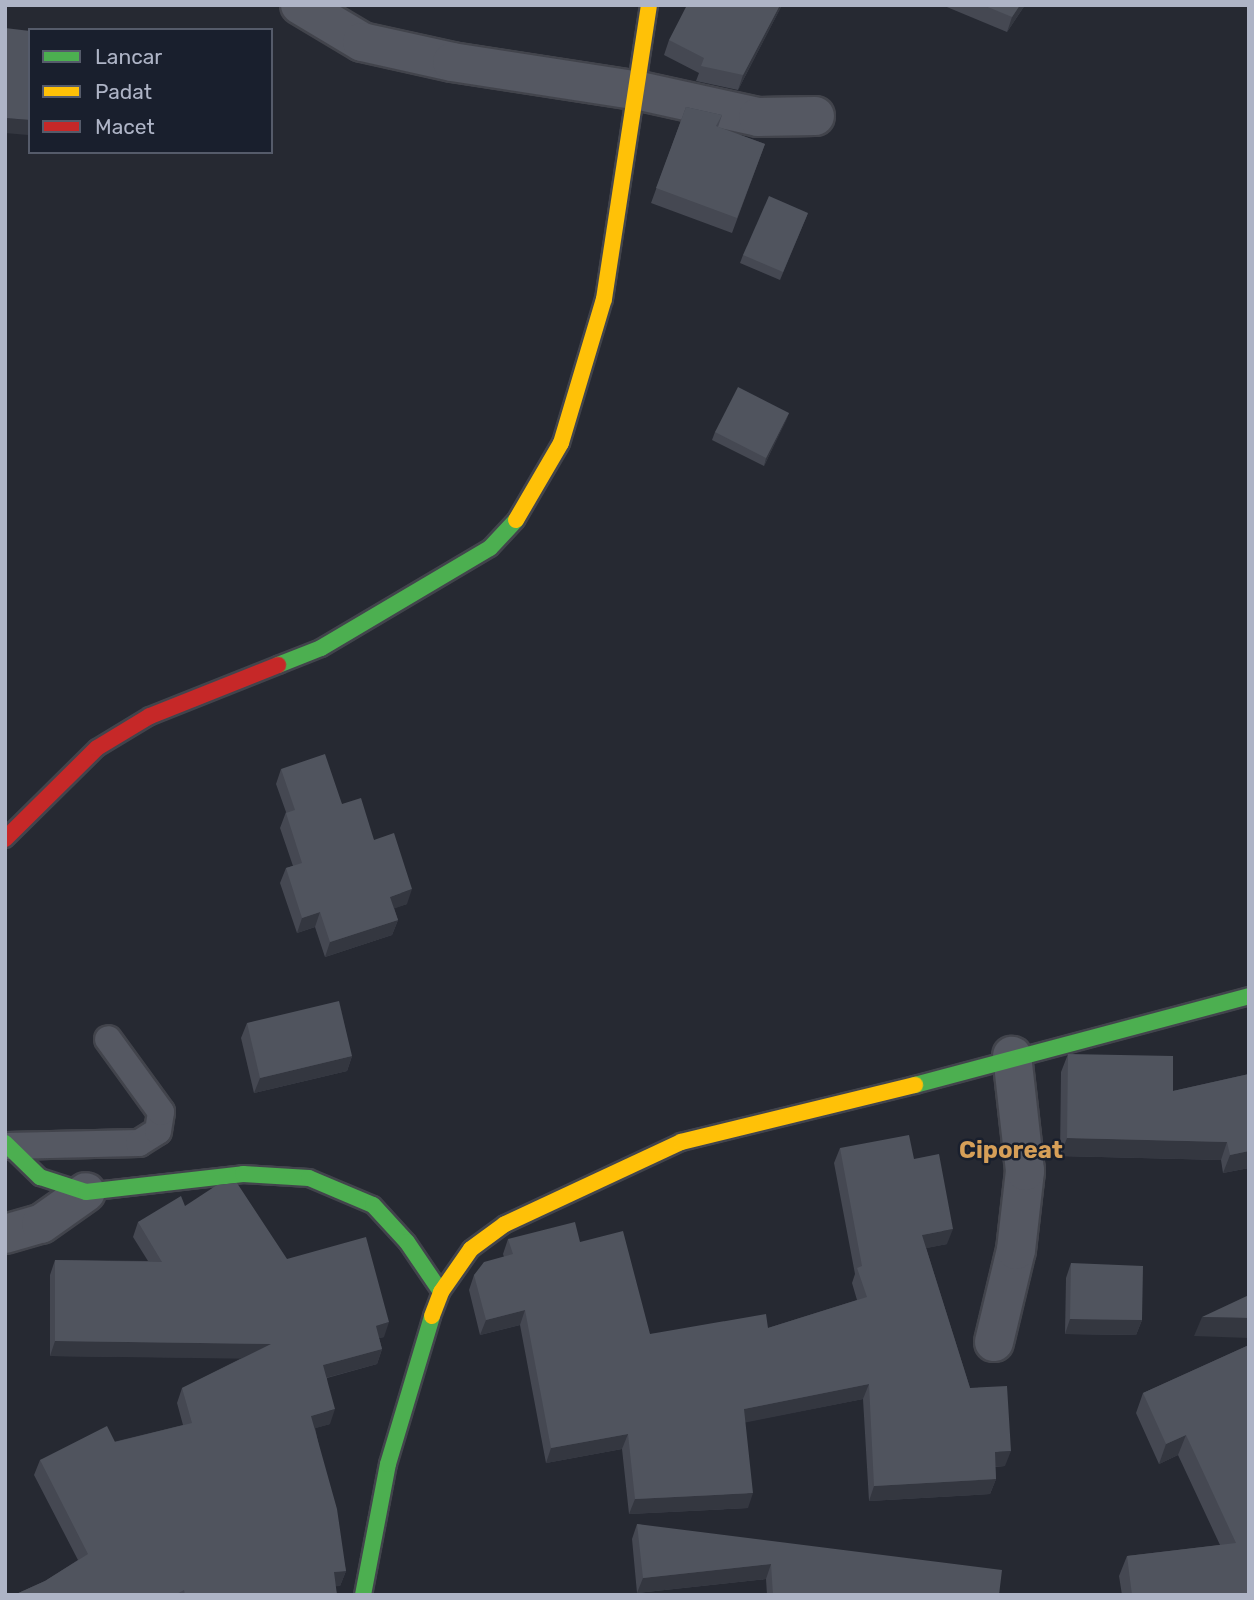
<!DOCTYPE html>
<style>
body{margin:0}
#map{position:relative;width:1254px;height:1600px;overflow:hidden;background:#262932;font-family:Rubik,sans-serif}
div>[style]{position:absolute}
.roads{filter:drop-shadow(2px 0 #42444c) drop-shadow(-2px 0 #42444c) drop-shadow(0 2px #42444c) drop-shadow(0 -2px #42444c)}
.lane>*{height:26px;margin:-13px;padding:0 13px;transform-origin:13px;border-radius:13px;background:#555862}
.street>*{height:38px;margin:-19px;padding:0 19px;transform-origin:19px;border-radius:19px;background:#555862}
.fast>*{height:16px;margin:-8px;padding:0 8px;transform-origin:8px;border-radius:8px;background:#4caf50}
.slow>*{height:16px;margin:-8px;padding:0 8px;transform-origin:8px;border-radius:8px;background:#ffc107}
.jam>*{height:16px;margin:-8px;padding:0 8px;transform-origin:8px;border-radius:8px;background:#c62828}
.wall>*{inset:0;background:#454852}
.shaded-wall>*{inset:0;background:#343740}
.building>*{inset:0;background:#50545e}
span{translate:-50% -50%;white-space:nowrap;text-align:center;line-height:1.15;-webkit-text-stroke:5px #191f2d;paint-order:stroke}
.quarter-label{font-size:24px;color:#d69f58;font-weight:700}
.frame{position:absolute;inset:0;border:7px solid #aeb4c6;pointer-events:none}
.legend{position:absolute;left:28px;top:28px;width:245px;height:126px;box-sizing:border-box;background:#191f2d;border:2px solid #555b6a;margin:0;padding:9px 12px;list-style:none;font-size:21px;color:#aeb4c6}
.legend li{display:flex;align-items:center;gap:14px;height:35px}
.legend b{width:35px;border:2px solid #555b6a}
</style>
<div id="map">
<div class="roads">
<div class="lane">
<i style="left:7px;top:1146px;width:132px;rotate:-1.3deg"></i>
<i style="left:139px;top:1143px;width:22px;rotate:-32deg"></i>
<i style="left:158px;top:1131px;width:19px;rotate:-81deg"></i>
<i style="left:161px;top:1112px;width:90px;rotate:-126deg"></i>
</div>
<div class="street">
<i style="left:300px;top:5px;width:72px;rotate:30.8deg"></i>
<i style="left:362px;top:42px;width:92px;rotate:12.5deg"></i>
<i style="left:452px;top:62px;width:190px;rotate:8.8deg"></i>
<i style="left:640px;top:91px;width:121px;rotate:12.4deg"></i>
<i style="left:758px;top:117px;width:57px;rotate:-1deg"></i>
<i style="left:5px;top:1234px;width:37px;rotate:-16deg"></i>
<i style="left:41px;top:1224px;width:55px;rotate:-35.4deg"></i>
<i style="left:994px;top:1342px;width:95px;rotate:-76.6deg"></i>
<i style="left:1016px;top:1250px;width:80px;rotate:-83.5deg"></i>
<i style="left:1025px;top:1171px;width:116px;rotate:-96.4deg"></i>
</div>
<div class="fast">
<i style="left:278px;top:665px;width:46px;rotate:-21.6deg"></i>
<i style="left:321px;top:648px;width:196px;rotate:-30.6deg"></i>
<i style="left:490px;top:548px;width:38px;rotate:-47deg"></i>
<i style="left:915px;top:1085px;width:346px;rotate:-14.9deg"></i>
<i style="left:5px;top:1143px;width:49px;rotate:44.2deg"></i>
<i style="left:40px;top:1177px;width:48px;rotate:18.1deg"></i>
<i style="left:86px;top:1192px;width:158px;rotate:-6.5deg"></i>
<i style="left:243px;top:1174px;width:66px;rotate:3.5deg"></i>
<i style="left:309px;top:1178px;width:69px;rotate:22.9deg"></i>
<i style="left:373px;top:1205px;width:50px;rotate:47.4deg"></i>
<i style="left:407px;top:1242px;width:60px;rotate:55.8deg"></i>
<i style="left:363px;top:1595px;width:133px;rotate:-79.2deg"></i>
<i style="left:388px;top:1464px;width:154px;rotate:-73.4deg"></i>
</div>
<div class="slow">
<i style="left:516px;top:520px;width:89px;rotate:-59.7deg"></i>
<i style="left:561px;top:443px;width:150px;rotate:-73.4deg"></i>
<i style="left:604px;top:299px;width:297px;rotate:-81.3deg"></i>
<i style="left:432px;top:1316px;width:26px;rotate:-69deg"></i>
<i style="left:441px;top:1292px;width:52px;rotate:-55.1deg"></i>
<i style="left:471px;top:1249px;width:42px;rotate:-36.3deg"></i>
<i style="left:505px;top:1224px;width:194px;rotate:-25deg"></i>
<i style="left:681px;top:1142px;width:241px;rotate:-13.7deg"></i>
</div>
<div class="jam">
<i style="left:5px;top:839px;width:129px;rotate:-44.7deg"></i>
<i style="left:97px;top:748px;width:62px;rotate:-31.1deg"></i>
<i style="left:150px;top:716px;width:138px;rotate:-21.7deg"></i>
</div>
</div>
<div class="wall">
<i style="clip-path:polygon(782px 5px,738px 90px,696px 81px,699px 73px,664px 55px,669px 40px)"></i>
<i style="clip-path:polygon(942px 5px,1025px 5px,1007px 32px)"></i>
<i style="clip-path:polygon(686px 107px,722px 115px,718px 127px,765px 144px,732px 233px,651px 203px)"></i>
<i style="clip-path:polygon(808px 213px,780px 280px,740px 263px,743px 255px)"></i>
<i style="clip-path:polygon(789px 413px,764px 466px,712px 440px,715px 432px)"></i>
<i style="clip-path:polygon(281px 769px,342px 804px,374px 840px,407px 904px,394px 908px,398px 920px,392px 935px,325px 957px,315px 927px,297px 933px,280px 883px,286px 868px,293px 866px,280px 828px,286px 812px,276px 784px)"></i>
<i style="clip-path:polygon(247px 1023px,352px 1056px,347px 1071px,254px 1093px,241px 1038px)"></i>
<i style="clip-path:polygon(1068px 1054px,1173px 1091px,1249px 1074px,1249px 1168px,1223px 1173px,1221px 1160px,1060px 1156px,1061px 1072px)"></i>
<i style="clip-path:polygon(840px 1148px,914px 1159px,947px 1244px,926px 1248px,970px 1388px,1005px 1466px,995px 1467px,996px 1479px,990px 1494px,869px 1501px,863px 1399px,745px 1422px,748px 1508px,629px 1514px,622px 1449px,546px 1463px,520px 1325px,480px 1335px,469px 1290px,474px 1275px,504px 1257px,503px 1254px,508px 1239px,580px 1242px,650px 1334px,768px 1328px,857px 1300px,852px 1283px,855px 1274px,834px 1163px)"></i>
<i style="clip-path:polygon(185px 1206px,287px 1259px,384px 1337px,379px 1338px,382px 1349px,377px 1364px,327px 1378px,330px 1424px,315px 1428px,346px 1571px,340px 1586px,335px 1586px,337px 1595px,14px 1595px,45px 1581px,78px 1560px,34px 1475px,40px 1460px,183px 1425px,177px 1403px,182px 1388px,242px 1358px,50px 1356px,50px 1275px,55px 1260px,148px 1261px,133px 1237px,138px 1222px)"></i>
<i style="clip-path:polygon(1071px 1263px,1142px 1320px,1136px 1335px,1065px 1334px,1066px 1278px)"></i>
<i style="clip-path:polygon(1249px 1345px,1249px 1595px,1122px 1595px,1119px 1576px,1127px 1556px,1220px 1545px,1178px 1455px,1159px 1464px,1136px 1413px,1143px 1393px)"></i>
<i style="clip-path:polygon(637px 1524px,999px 1595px,767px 1595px,766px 1579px,637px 1593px,632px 1539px)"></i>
</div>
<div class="shaded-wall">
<i style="clip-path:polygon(780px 5px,782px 5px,738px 90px,743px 75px)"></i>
<i style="clip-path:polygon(1020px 5px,1025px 5px,1007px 32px,1012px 17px)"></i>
<i style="clip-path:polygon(5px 118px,30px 120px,30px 130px,28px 135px,5px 133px)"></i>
<i style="clip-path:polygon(789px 413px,786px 421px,764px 466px,766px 458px)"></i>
<i style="clip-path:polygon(412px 889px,407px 904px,385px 912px,390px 897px)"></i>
<i style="clip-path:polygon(320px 912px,315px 927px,297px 933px,302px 918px)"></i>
<i style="clip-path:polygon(398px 920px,392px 935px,325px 957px,330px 942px)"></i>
<i style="clip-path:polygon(352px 1056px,347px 1071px,254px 1093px,260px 1078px)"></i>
<i style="clip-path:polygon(1067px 1138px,1227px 1142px,1221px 1160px,1060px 1156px)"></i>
<i style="clip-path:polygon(1249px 1151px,1249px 1168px,1223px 1173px,1230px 1155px)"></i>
<i style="clip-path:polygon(953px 1229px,947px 1244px,917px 1250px,922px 1235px)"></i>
<i style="clip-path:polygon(525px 1310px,520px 1325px,480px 1335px,486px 1320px)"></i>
<i style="clip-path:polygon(1202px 1317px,1249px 1318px,1249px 1338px,1194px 1336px)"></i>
<i style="clip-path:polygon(1070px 1319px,1142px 1320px,1136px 1335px,1065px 1334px)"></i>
<i style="clip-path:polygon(389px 1322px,384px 1337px,370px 1340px,376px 1326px)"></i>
<i style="clip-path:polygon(55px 1341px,271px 1344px,265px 1359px,50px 1356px)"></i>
<i style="clip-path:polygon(382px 1349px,377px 1364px,318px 1380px,323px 1365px)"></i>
<i style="clip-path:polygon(869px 1384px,863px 1399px,738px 1424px,744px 1409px)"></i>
<i style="clip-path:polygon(335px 1409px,330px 1424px,306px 1431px,311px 1416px)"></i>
<i style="clip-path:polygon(628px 1434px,622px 1449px,546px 1463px,551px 1448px)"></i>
<i style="clip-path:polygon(1186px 1435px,1178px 1455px,1159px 1464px,1166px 1444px)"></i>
<i style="clip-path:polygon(1011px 1451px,1005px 1466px,989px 1467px,995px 1452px)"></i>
<i style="clip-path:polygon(996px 1479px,990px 1494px,869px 1501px,874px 1486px)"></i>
<i style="clip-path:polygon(753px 1493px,748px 1508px,629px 1514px,635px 1499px)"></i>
<i style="clip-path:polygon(771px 1564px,766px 1579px,637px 1593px,643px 1578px)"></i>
<i style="clip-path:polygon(346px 1571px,340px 1586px,328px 1587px,334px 1572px)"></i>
</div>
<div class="building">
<i style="clip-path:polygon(687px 5px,780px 5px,743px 75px,701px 66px,704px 58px,669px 40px)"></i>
<i style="clip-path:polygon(983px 5px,1020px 5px,1012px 17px)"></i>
<i style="clip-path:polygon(5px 28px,30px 31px,30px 120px,5px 118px)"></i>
<i style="clip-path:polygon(686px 107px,722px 115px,716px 126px,765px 144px,737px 218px,656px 188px)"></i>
<i style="clip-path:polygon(769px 196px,808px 213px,783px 272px,743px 255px)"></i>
<i style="clip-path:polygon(738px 387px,789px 413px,766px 458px,715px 432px)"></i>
<i style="clip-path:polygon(325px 754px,342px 804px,361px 798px,374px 840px,394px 833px,412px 889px,390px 897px,398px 920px,330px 942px,320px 912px,302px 918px,286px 868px,302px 863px,286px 813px,295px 810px,281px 769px)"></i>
<i style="clip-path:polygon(339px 1001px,352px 1056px,260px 1078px,247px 1023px)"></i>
<i style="clip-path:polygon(1068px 1054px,1173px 1056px,1173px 1091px,1249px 1074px,1249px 1151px,1230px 1155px,1227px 1142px,1067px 1138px)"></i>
<i style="clip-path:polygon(909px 1135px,914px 1159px,939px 1154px,953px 1229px,922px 1235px,970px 1388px,1007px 1386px,1011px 1451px,995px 1452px,996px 1479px,874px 1486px,869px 1384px,744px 1409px,753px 1493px,635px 1499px,628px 1434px,551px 1448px,525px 1310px,486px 1320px,474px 1275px,484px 1262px,513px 1254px,508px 1239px,575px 1222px,580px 1242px,623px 1231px,650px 1334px,766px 1314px,768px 1328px,867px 1297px,857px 1268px,862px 1266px,840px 1148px)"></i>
<i style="clip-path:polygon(237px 1183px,287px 1259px,366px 1237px,389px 1322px,376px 1326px,382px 1349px,323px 1365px,335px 1409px,311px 1416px,337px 1509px,346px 1571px,334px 1572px,337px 1595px,185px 1595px,184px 1590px,175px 1595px,14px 1595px,45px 1581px,88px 1554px,40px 1460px,107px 1426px,115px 1442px,192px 1423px,182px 1388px,271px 1344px,55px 1341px,55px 1260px,162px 1262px,138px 1222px,181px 1196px,185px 1206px,217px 1185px)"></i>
<i style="clip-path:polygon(1071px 1263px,1143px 1266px,1142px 1320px,1070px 1319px)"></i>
<i style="clip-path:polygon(1249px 1295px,1249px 1318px,1202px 1317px)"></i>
<i style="clip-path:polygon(1249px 1345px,1249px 1595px,1132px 1595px,1127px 1556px,1236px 1543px,1186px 1435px,1166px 1444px,1143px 1393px)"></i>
<i style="clip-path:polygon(637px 1524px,1002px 1570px,999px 1595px,773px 1595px,771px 1564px,643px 1578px)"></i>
</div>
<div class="quarter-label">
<span style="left:1011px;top:1151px">Ciporeat</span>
</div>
<div class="frame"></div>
<ul class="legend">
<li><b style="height:9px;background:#4caf50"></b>Lancar</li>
<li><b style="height:9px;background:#ffc107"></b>Padat</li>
<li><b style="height:9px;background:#c62828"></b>Macet</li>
</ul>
</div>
